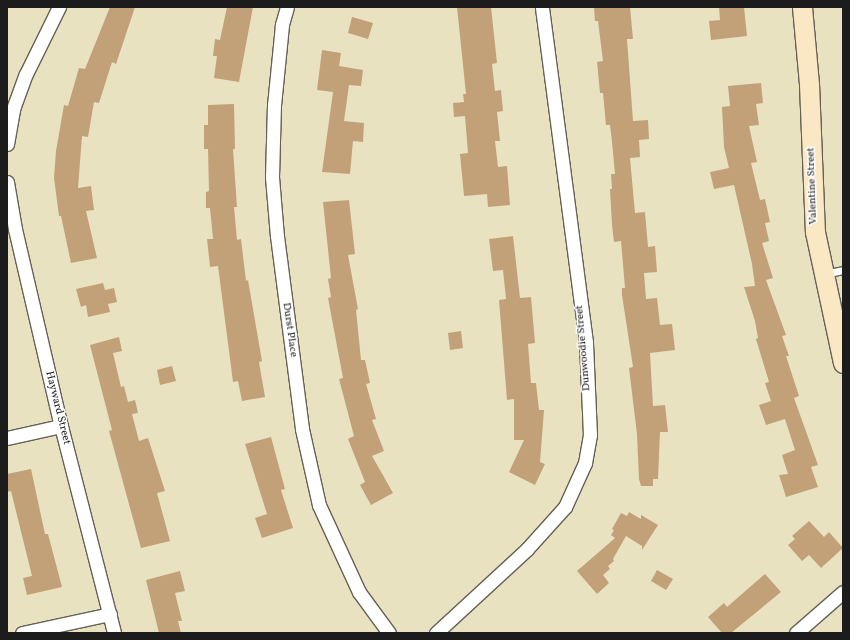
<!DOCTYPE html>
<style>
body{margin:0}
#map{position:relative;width:850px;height:640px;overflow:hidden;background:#e9e2c0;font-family:Vollkorn,serif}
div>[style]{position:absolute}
.building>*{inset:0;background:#c2a178}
.roads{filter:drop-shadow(1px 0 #646155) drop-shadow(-1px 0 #646155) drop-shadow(0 1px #646155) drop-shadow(0 -1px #646155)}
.lane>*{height:7px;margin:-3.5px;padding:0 3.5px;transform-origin:3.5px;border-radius:3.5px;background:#fff}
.street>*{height:13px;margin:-6.5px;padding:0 6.5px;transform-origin:6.5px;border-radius:6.5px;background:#fff}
.secondary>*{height:19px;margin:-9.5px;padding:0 9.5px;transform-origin:9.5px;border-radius:9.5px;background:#fae7c3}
span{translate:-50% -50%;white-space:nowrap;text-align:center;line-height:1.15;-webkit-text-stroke:3px #fff;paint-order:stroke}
.street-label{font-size:11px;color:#1c1c1c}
.frame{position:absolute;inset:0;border:8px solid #1c1c1c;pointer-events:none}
</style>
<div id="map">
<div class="building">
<i style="clip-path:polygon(110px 7px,135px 7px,116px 64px,112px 62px,99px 103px,94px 102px,88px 137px,82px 136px,78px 188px,91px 186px,94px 210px,86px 211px,97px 258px,71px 263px,61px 216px,59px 216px,54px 178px,56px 151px,64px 105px,68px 106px,79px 68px,85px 69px)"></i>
<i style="clip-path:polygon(227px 7px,253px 7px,239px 82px,214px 78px,217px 56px,213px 56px,215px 39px,220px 40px)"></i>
<i style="clip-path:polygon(457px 7px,491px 7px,497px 63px,492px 64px,495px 91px,501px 90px,503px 111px,497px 112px,500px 141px,495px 141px,498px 167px,507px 166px,510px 205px,488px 207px,487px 194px,464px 196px,460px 154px,468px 153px,465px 116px,454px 117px,453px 103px,464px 102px,463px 94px,466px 94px)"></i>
<i style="clip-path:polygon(594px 7px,630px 7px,633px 39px,627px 39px,633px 121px,648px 120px,649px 139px,639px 140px,640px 157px,630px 158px,635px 213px,645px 212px,648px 247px,655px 246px,657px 272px,644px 273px,646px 299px,657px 298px,660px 325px,672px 324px,675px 350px,650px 353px,653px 406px,665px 405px,668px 432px,660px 432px,658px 479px,653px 479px,653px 486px,641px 486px,639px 479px,637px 434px,629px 368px,633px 367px,622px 295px,622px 288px,625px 288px,621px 241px,614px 242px,612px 225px,610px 189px,612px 189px,611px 174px,615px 174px,612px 142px,610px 125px,606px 125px,603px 93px,600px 93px,597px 62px,603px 61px,598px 21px,595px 21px)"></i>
<i style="clip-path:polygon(719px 7px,744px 7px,747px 36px,711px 40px,709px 21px,720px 20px)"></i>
<i style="clip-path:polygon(352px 17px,373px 23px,368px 39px,348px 33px)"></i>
<i style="clip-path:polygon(322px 50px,341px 53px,339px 66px,363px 70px,361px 86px,349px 85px,344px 121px,364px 123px,363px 142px,353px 141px,350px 174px,322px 172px,333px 92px,317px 90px)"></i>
<i style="clip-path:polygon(761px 83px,763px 103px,756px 104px,759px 125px,749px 126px,757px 162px,751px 163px,760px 200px,765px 199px,770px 222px,765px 223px,769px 241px,762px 243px,773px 278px,766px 280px,786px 335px,782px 336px,789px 356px,786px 356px,799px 396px,794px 398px,818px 465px,811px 467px,818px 487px,786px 497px,779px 475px,788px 474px,782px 455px,795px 450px,785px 419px,766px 425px,759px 405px,771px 401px,765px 383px,769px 382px,756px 339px,758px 338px,755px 321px,744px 287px,755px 286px,752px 264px,734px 185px,714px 189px,710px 172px,729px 168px,724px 147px,722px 107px,730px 106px,728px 86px)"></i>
<i style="clip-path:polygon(234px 104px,235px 149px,233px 149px,237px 207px,234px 207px,237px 240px,241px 239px,246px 281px,248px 280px,262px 361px,259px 362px,265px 397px,242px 401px,238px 381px,233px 382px,218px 266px,210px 267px,207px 239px,213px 239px,210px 208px,206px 208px,206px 192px,209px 191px,208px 149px,204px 149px,204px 125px,208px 125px,208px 105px)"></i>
<i style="clip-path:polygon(349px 200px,355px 254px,348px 255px,358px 309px,356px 310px,361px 360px,365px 360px,370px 383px,366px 384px,376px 419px,372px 420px,384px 451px,372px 456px,393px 493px,371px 505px,360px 485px,365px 482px,348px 439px,354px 436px,339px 379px,343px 378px,328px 298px,331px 297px,328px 279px,331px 278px,323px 202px)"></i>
<i style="clip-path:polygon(513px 236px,520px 298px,531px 297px,535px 343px,528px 344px,531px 383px,536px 383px,539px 410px,544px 410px,540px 462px,545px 464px,535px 485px,509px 472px,524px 440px,514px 440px,514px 399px,507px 400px,499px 300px,506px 299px,503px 270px,493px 271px,489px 239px)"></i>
<i style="clip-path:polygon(103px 283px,105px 290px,114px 288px,117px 302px,108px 304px,110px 312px,88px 317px,86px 305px,81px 307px,76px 289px)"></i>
<i style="clip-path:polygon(461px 331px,463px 348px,450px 350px,448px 333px)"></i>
<i style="clip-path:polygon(119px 337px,122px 351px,113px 353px,121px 387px,124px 386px,128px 402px,135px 400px,138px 413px,132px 414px,139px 441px,148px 438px,165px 491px,157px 493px,170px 541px,141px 548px,109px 431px,112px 430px,90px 345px)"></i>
<i style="clip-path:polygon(172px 366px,176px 381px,160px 385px,157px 370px)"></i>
<i style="clip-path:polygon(271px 437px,285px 489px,281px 490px,293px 528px,262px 538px,255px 518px,267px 514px,245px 444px)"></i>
<i style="clip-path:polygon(31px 469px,45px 534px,48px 534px,62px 587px,27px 595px,23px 578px,32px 576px,11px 491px,7px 492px,7px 474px)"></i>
<i style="clip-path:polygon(629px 512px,641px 519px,641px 515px,658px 525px,642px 550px,642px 546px,626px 536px,613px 559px,614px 561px,608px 566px,610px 569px,603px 575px,609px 583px,597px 594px,577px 571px,615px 538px,611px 535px,614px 530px,612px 529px,621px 513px,627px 516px)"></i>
<i style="clip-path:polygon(809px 521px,824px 537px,829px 532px,843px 548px,821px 568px,809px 555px,802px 561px,788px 545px,795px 539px,792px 536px)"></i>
<i style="clip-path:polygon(657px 570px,673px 579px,666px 590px,651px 581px)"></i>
<i style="clip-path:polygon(180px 571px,185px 591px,175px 593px,182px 621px,178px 621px,181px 633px,159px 633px,146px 580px)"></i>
<i style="clip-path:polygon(765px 574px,781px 592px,731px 633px,722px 633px,708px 617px,724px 603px,727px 607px)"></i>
</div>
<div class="roads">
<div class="lane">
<i style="left:824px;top:274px;width:19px;rotate:-12deg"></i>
</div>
<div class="street">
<i style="left:287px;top:7px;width:19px;rotate:106deg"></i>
<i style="left:282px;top:25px;width:80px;rotate:95.7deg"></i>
<i style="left:274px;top:105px;width:72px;rotate:91.6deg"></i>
<i style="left:272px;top:177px;width:59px;rotate:85.2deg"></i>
<i style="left:277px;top:236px;width:195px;rotate:82.6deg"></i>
<i style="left:302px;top:429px;width:78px;rotate:77.4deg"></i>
<i style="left:319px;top:505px;width:96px;rotate:65.3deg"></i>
<i style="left:359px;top:592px;width:51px;rotate:53.8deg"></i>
<i style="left:7px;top:144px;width:36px;rotate:-80deg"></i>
<i style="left:13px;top:109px;width:37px;rotate:-70deg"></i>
<i style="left:26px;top:74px;width:75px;rotate:-63.8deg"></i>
<i style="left:7px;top:182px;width:48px;rotate:80.3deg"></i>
<i style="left:15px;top:229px;width:202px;rotate:76.9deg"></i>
<i style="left:61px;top:426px;width:214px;rotate:75.6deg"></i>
<i style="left:7px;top:438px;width:55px;rotate:-12.5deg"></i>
<i style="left:22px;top:633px;width:90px;rotate:-12.2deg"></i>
<i style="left:436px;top:633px;width:124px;rotate:-42.7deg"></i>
<i style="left:527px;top:549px;width:57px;rotate:-47.9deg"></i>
<i style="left:565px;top:507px;width:48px;rotate:-65.6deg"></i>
<i style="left:585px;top:463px;width:28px;rotate:-80deg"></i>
<i style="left:590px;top:435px;width:93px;rotate:-92.5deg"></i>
<i style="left:586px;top:342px;width:338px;rotate:-97.5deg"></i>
<i style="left:796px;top:633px;width:62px;rotate:-41.1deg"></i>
</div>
<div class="secondary">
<i style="left:802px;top:7px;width:77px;rotate:84.8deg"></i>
<i style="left:809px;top:84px;width:148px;rotate:87.7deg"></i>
<i style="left:815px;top:232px;width:134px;rotate:77.9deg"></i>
</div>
</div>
<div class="street-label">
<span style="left:813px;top:186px;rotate:-92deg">Valentine Street</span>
<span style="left:289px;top:330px;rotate:82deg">Durst Place</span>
<span style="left:584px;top:348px;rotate:-95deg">Dunwoodie Street</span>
<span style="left:57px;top:408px;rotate:76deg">Hayward Street</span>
</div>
<div class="frame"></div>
</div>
